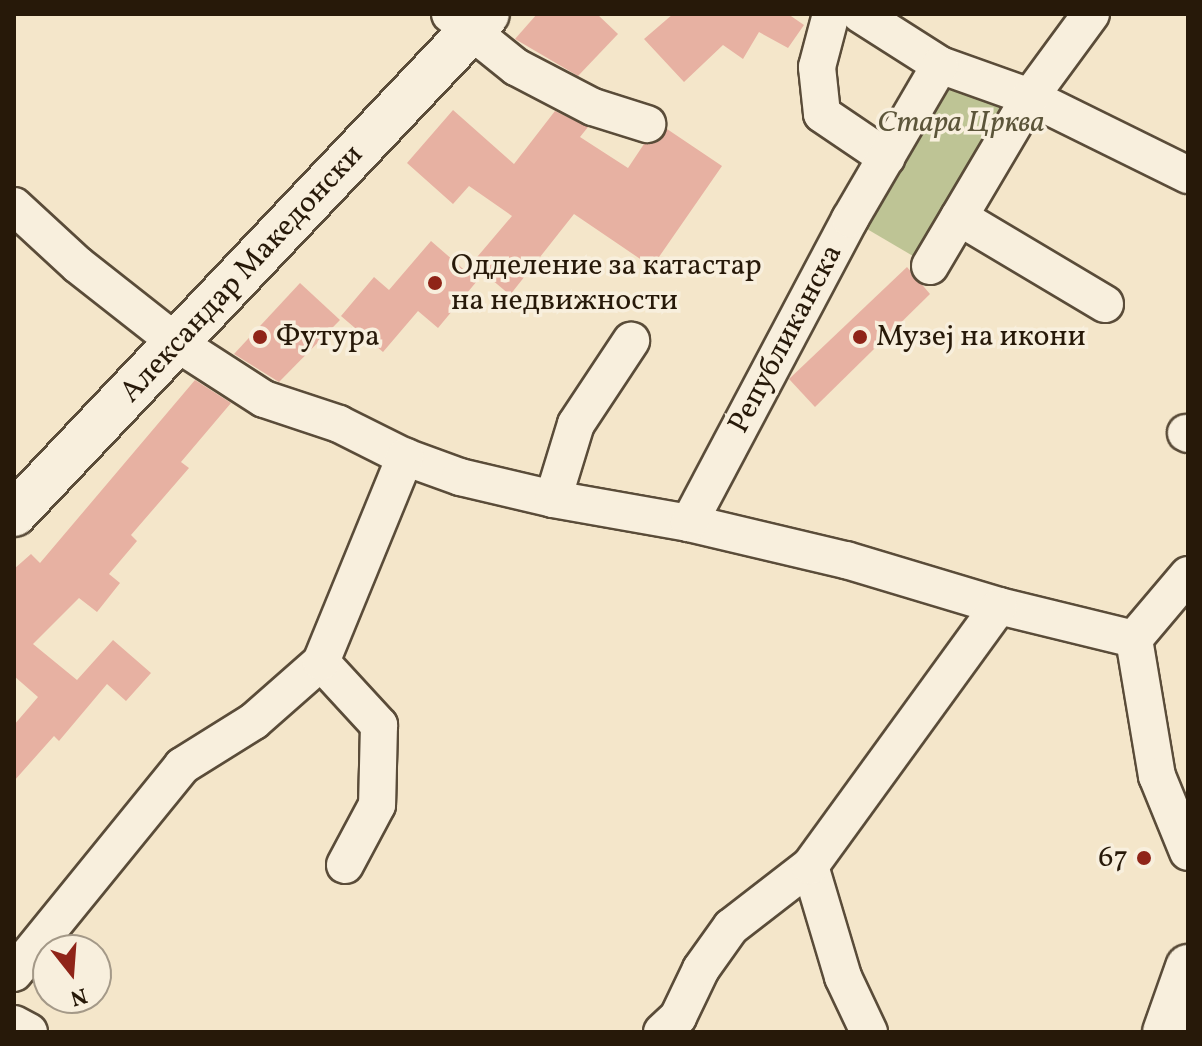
<!DOCTYPE html>
<meta charset="utf-8">
<style>
body{margin:0}
#map{position:relative;width:1202px;height:1046px;overflow:hidden;background:#f4e6ca;font-family:Vollkorn,serif}
div>[style]{position:absolute}
.green>*{inset:0;background:#bec495}
.building>*{inset:0;background:#e7b1a2}
.roads{filter:drop-shadow(2px 0 #5a4c39) drop-shadow(-2px 0 #5a4c39) drop-shadow(0 2px #5a4c39) drop-shadow(0 -2px #5a4c39)}
.minor>*{height:36px;margin:-18px;padding:0 18px;transform-origin:18px;border-radius:18px;background:#f8efdd}
.tertiary>*{height:44px;margin:-22px;padding:0 22px;transform-origin:22px;border-radius:22px;background:#f8efdd}
.dots>*{width:22px;height:22px;translate:-50% -50%;box-sizing:border-box;border:4px solid #f8efdd;border-radius:50%}
span{translate:-50% -50%;white-space:nowrap;text-align:center;line-height:1.15;-webkit-text-stroke:7px #f8efdd;paint-order:stroke}
.park-label{font-size:30px;color:#5c553a;font-style:italic}
.poi-label{font-size:30px;color:#271909}
.left{translate:0 -50%;text-align:left}
.right{translate:-100% -50%;text-align:right}
.street-label{font-size:30px;color:#271909}
.frame{position:absolute;inset:0;border:16px solid #271909;pointer-events:none}
.north{position:absolute;left:32px;top:934px;width:80px;height:80px;box-sizing:border-box;background:#f8efdd;border:2px solid #a49988;border-radius:50%;rotate:163deg;font-size:22px;font-weight:700;line-height:32px;text-align:center;color:#271909}
.north::after{content:'';display:block;margin:auto;width:28px;height:36px;background:#8f2418;clip-path:polygon(50% 0,100% 100%,50% 72%,0 100%)}
</style>
<div id="map">
<div class="green">
<i style="clip-path:polygon(940px 65px,1030px 97px,930px 266px,850px 219px)"></i>
</div>
<div class="building">
<i style="clip-path:polygon(537px 14px,597px 14px,618px 34px,578px 76px,515px 39px)"></i>
<i style="clip-path:polygon(673px 14px,788px 14px,804px 25px,788px 48px,759px 32px,743px 59px,723px 45px,684px 82px,644px 39px)"></i>
<i style="clip-path:polygon(453px 110px,514px 164px,555px 111px,588px 127px,580px 137px,628px 168px,644px 144px,661px 140px,667px 129px,722px 166px,652px 267px,574px 214px,510px 295px,472px 263px,512px 216px,469px 186px,453px 204px,407px 163px)"></i>
<i style="clip-path:polygon(431px 241px,477px 281px,438px 328px,418px 311px,383px 352px,341px 316px,374px 277px,389px 290px)"></i>
<i style="clip-path:polygon(907px 267px,930px 294px,815px 407px,789px 379px)"></i>
<i style="clip-path:polygon(300px 283px,340px 320px,279px 382px,234px 354px)"></i>
<i style="clip-path:polygon(195px 380px,231px 403px,181px 462px,189px 468px,131px 535px,137px 541px,109px 574px,120px 583px,97px 612px,79px 598px,33px 644px,77px 680px,113px 640px,151px 673px,126px 701px,107px 684px,59px 741px,54px 736px,14px 781px,14px 725px,38px 697px,14px 676px,14px 569px,31px 554px,40px 563px)"></i>
</div>
<div class="roads">
<div class="minor">
<i style="left:450px;top:14px;width:85px;rotate:38.8deg"></i>
<i style="left:516px;top:67px;width:87px;rotate:27.5deg"></i>
<i style="left:593px;top:107px;width:57px;rotate:17.5deg"></i>
<i style="left:831px;top:14px;width:55px;rotate:104.8deg"></i>
<i style="left:817px;top:67px;width:47px;rotate:83.9deg"></i>
<i style="left:822px;top:114px;width:78px;rotate:34.1deg"></i>
<i style="left:860px;top:14px;width:95px;rotate:32.5deg"></i>
<i style="left:940px;top:65px;width:96px;rotate:19.6deg"></i>
<i style="left:1030px;top:97px;width:176px;rotate:26.3deg"></i>
<i style="left:14px;top:206px;width:87px;rotate:42.7deg"></i>
<i style="left:78px;top:265px;width:126px;rotate:38.2deg"></i>
<i style="left:177px;top:343px;width:103px;rotate:32.8deg"></i>
<i style="left:264px;top:399px;width:79px;rotate:18.4deg"></i>
<i style="left:339px;top:424px;width:74px;rotate:26.6deg"></i>
<i style="left:405px;top:457px;width:59px;rotate:20deg"></i>
<i style="left:460px;top:477px;width:96px;rotate:13.3deg"></i>
<i style="left:553px;top:499px;width:138px;rotate:10deg"></i>
<i style="left:689px;top:523px;width:161px;rotate:13.3deg"></i>
<i style="left:846px;top:560px;width:160px;rotate:16.7deg"></i>
<i style="left:999px;top:606px;width:139px;rotate:13.7deg"></i>
<i style="left:959px;top:217px;width:170px;rotate:30.8deg"></i>
<i style="left:930px;top:266px;width:196px;rotate:-59.4deg"></i>
<i style="left:1030px;top:97px;width:103px;rotate:-53.7deg"></i>
<i style="left:1186px;top:433px;width:2px;rotate:27deg"></i>
<i style="left:553px;top:499px;width:78px;rotate:-73deg"></i>
<i style="left:576px;top:424px;width:100px;rotate:-56.5deg"></i>
<i style="left:689px;top:523px;width:344px;rotate:-62.1deg"></i>
<i style="left:850px;top:219px;width:178px;rotate:-59.7deg"></i>
<i style="left:1188px;top:575px;width:84px;rotate:130.2deg"></i>
<i style="left:1134px;top:639px;width:139px;rotate:80.5deg"></i>
<i style="left:1157px;top:776px;width:82px;rotate:67.8deg"></i>
<i style="left:321px;top:662px;width:86px;rotate:47.4deg"></i>
<i style="left:379px;top:725px;width:80px;rotate:91.4deg"></i>
<i style="left:377px;top:805px;width:68px;rotate:118.1deg"></i>
<i style="left:810px;top:866px;width:116px;rotate:73.4deg"></i>
<i style="left:843px;top:977px;width:61px;rotate:64.7deg"></i>
<i style="left:14px;top:973px;width:267px;rotate:-50.9deg"></i>
<i style="left:182px;top:766px;width:85px;rotate:-32deg"></i>
<i style="left:254px;top:721px;width:89px;rotate:-41.4deg"></i>
<i style="left:321px;top:662px;width:222px;rotate:-67.7deg"></i>
<i style="left:14px;top:1024px;width:17px;rotate:28deg"></i>
<i style="left:662px;top:1032px;width:22px;rotate:-43deg"></i>
<i style="left:678px;top:1017px;width:53px;rotate:-64.4deg"></i>
<i style="left:701px;top:969px;width:52px;rotate:-54.5deg"></i>
<i style="left:731px;top:927px;width:100px;rotate:-37.7deg"></i>
<i style="left:810px;top:866px;width:321px;rotate:-54deg"></i>
</div>
<div class="tertiary">
<i style="left:14px;top:514px;width:688px;rotate:-46.59deg"></i>
<i style="left:1165px;top:1032px;width:69px;rotate:-70.5deg"></i>
</div>
</div>
<div class="dots">
<i style="left:435px;top:283px;background:#8f2418"></i>
<i style="left:260px;top:337px;background:#8f2418"></i>
<i style="left:860px;top:337px;background:#8f2418"></i>
<i style="left:1144px;top:858px;background:#8f2418"></i>
</div>
<div class="park-label">
<span style="left:961px;top:123px">Стара Црква</span>
</div>
<div class="poi-label">
<span class="left" style="left:451px;top:283px">Одделение за катастар<br>на недвижности</span>
<span class="left" style="left:276px;top:337px">Футура</span>
<span class="left" style="left:876px;top:337px">Музеј на икони</span>
<span class="right" style="left:1128px;top:858px">67</span>
</div>
<div class="street-label">
<span style="left:242px;top:274px;rotate:-47deg">Александар Македонски</span>
<span style="left:786px;top:339px;rotate:-62deg">Републиканска</span>
</div>
<div class="frame"></div>
<div class="north">N</div>
</div>
